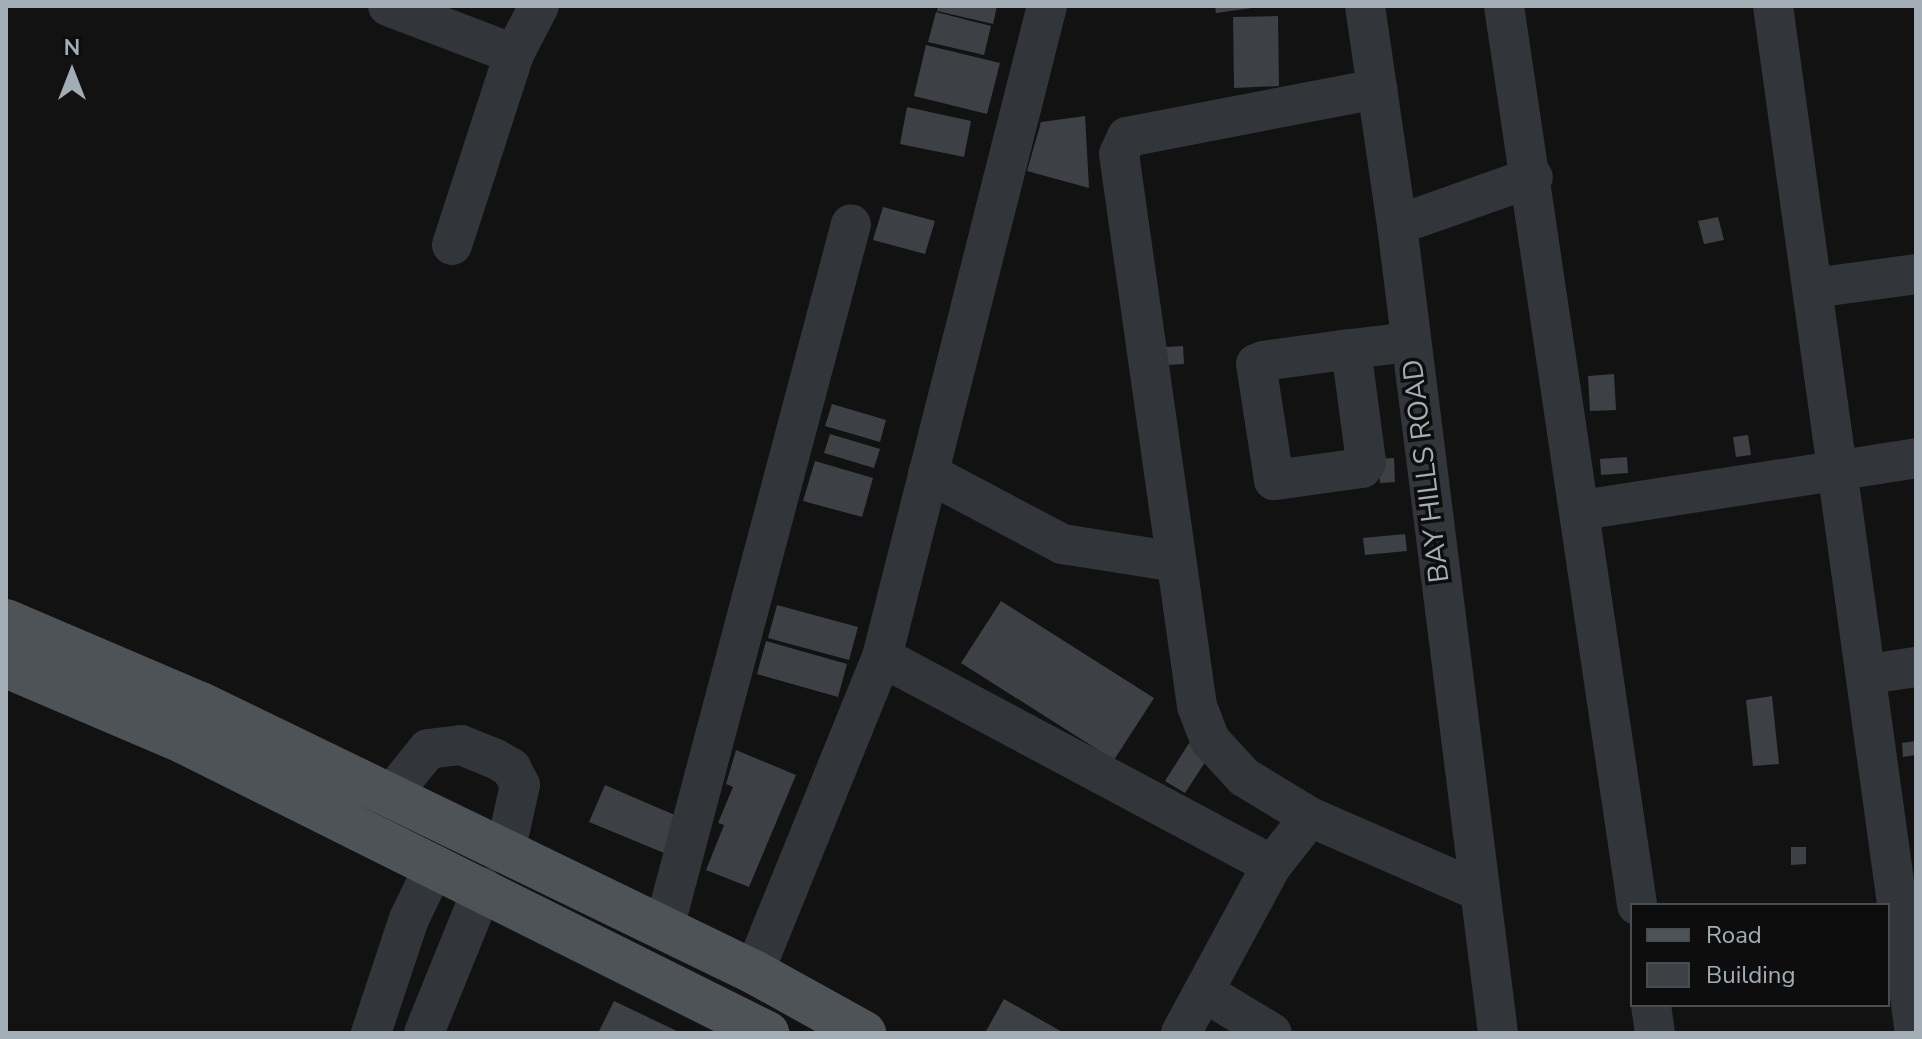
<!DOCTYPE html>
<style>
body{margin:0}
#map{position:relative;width:1922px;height:1039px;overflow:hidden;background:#121213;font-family:"Nunito Sans",sans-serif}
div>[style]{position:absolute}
.building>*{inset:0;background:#3d4044}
.minor>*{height:40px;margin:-20px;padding:0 20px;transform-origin:20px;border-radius:20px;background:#323539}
.major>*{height:44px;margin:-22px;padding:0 22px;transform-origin:22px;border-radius:22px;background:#4e5358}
span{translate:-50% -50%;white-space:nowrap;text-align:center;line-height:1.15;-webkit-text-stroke:7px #0d0d0e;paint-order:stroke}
.street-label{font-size:28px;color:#a2adb5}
.frame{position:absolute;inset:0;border:8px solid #a2adb5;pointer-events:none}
.legend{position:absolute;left:1630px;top:903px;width:260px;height:104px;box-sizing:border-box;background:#0d0d0e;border:2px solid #494d51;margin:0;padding:10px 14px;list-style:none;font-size:24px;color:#a2adb5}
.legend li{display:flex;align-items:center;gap:16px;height:40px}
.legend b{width:40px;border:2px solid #494d51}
.north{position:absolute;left:32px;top:32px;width:80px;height:80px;-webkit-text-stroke:6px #0d0d0e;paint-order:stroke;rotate:0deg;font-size:22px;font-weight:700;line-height:32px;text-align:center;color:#a2adb5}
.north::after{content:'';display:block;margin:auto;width:28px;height:36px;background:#a2adb5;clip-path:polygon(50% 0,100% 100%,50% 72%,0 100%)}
</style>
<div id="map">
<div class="building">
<i style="clip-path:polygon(938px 6px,997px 6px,993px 24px,937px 11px)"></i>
<i style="clip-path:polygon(1215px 6px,1252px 6px,1252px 8px,1216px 13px)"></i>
<i style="clip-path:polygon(936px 12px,991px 26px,984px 55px,928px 42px)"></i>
<i style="clip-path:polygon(1278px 16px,1279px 86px,1234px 88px,1233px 17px)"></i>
<i style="clip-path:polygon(926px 45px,1000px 63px,987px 114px,914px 96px)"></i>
<i style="clip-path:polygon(907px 107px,971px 121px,964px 157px,900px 144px)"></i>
<i style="clip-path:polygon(1085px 116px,1089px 188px,1027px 171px,1041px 122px)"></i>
<i style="clip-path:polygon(883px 207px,935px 221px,925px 254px,873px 240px)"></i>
<i style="clip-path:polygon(1718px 217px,1724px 240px,1704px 244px,1698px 221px)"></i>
<i style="clip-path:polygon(1183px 346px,1184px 364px,1166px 365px,1165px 347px)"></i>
<i style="clip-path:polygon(1614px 374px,1616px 410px,1590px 411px,1588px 376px)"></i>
<i style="clip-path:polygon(832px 404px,886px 420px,880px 442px,825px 426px)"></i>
<i style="clip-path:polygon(830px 434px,880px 449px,874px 468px,824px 453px)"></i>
<i style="clip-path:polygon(1748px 435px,1751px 455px,1736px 457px,1733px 437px)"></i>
<i style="clip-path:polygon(1627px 457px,1628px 473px,1601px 475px,1600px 459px)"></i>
<i style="clip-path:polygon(1394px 458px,1395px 482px,1380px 483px,1378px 459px)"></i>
<i style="clip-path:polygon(815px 461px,873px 478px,862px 517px,803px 501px)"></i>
<i style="clip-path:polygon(1405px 534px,1407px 551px,1365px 555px,1363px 538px)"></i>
<i style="clip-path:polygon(1001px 601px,1154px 698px,1114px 760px,961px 663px)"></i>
<i style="clip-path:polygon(777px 605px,858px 627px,849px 660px,768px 638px)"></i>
<i style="clip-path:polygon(766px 641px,847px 664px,838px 697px,757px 674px)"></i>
<i style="clip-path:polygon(1772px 696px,1779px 764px,1753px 766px,1746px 700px)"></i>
<i style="clip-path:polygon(1916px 741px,1916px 755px,1903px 757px,1902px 743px)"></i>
<i style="clip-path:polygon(1189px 743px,1209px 756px,1185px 793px,1165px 781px)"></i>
<i style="clip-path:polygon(736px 750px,796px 775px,749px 887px,706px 870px,724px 825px,718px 823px,733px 787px,726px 784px)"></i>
<i style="clip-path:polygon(605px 785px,684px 819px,669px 855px,589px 822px)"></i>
<i style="clip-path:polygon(1791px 847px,1806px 847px,1806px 864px,1791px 865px)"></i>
<i style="clip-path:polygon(1004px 999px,1064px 1033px,985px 1033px)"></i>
<i style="clip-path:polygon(614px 1001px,681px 1033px,598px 1033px)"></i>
</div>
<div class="minor">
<i style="left:388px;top:6px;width:135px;rotate:20.9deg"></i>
<i style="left:1365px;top:6px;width:221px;rotate:81.7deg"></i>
<i style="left:1504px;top:6px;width:909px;rotate:81.58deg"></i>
<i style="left:1773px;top:6px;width:1037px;rotate:82.13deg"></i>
<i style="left:452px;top:245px;width:201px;rotate:-72deg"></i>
<i style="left:514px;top:54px;width:54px;rotate:-62.5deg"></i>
<i style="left:1813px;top:288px;width:104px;rotate:-7.7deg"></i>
<i style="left:1351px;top:349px;width:114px;rotate:82.4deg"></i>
<i style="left:1366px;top:462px;width:7px;rotate:124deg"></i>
<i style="left:1362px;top:468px;width:89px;rotate:172.2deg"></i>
<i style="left:1274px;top:480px;width:117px;rotate:-98.8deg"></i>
<i style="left:1256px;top:364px;width:8px;rotate:-23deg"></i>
<i style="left:1263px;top:361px;width:89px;rotate:-7.8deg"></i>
<i style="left:1351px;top:349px;width:59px;rotate:-6.8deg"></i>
<i style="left:928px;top:473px;width:152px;rotate:27.9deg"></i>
<i style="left:1062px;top:544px;width:116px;rotate:8.9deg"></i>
<i style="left:1582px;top:510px;width:338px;rotate:-8.8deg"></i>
<i style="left:882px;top:657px;width:442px;rotate:28.1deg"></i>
<i style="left:1869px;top:674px;width:48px;rotate:-8.5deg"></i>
<i style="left:390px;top:796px;width:60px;rotate:-51deg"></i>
<i style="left:428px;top:749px;width:33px;rotate:-7deg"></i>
<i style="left:461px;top:745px;width:35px;rotate:22deg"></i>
<i style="left:494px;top:758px;width:20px;rotate:30deg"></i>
<i style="left:511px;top:768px;width:19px;rotate:62deg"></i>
<i style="left:520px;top:785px;width:69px;rotate:102.6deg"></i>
<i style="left:1310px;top:817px;width:77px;rotate:-148.8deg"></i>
<i style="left:1244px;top:777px;width:50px;rotate:-132.6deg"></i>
<i style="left:1210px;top:740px;width:36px;rotate:-111deg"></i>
<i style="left:1197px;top:706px;width:557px;rotate:-98.04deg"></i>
<i style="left:1119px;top:154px;width:19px;rotate:-65deg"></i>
<i style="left:1127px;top:137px;width:255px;rotate:-10.9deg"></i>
<i style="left:664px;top:928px;width:728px;rotate:-75.12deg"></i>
<i style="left:754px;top:972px;width:340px;rotate:-67.9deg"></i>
<i style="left:882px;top:657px;width:672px;rotate:-75.78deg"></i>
<i style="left:1204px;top:992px;width:79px;rotate:31.1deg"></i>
<i style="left:1651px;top:1005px;width:28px;rotate:82deg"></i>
<i style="left:371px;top:1033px;width:120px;rotate:-71.6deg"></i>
<i style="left:409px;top:919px;width:60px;rotate:-64.3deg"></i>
<i style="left:424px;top:1033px;width:157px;rotate:-67.9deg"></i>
<i style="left:1181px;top:1033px;width:191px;rotate:-61.6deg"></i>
<i style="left:1272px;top:865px;width:61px;rotate:-51.6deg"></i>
<i style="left:1310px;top:817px;width:182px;rotate:23.6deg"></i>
<i style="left:1498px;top:1033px;width:814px;rotate:-97.13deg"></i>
<i style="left:1397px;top:225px;width:144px;rotate:-19.4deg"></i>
</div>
<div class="major">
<i style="left:6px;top:621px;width:212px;rotate:23.1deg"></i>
<i style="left:201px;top:704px;width:615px;rotate:25.86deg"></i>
<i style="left:754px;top:972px;width:126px;rotate:29deg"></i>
<i style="left:6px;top:666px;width:194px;rotate:23.1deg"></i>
<i style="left:184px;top:742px;width:652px;rotate:26.53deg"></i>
</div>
<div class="street-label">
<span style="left:1426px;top:471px;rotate:-97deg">BAY HILLS ROAD</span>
</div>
<div class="frame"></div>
<ul class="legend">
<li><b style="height:10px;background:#4e5358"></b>Road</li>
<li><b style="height:22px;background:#3d4044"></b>Building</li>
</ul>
<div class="north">N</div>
</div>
